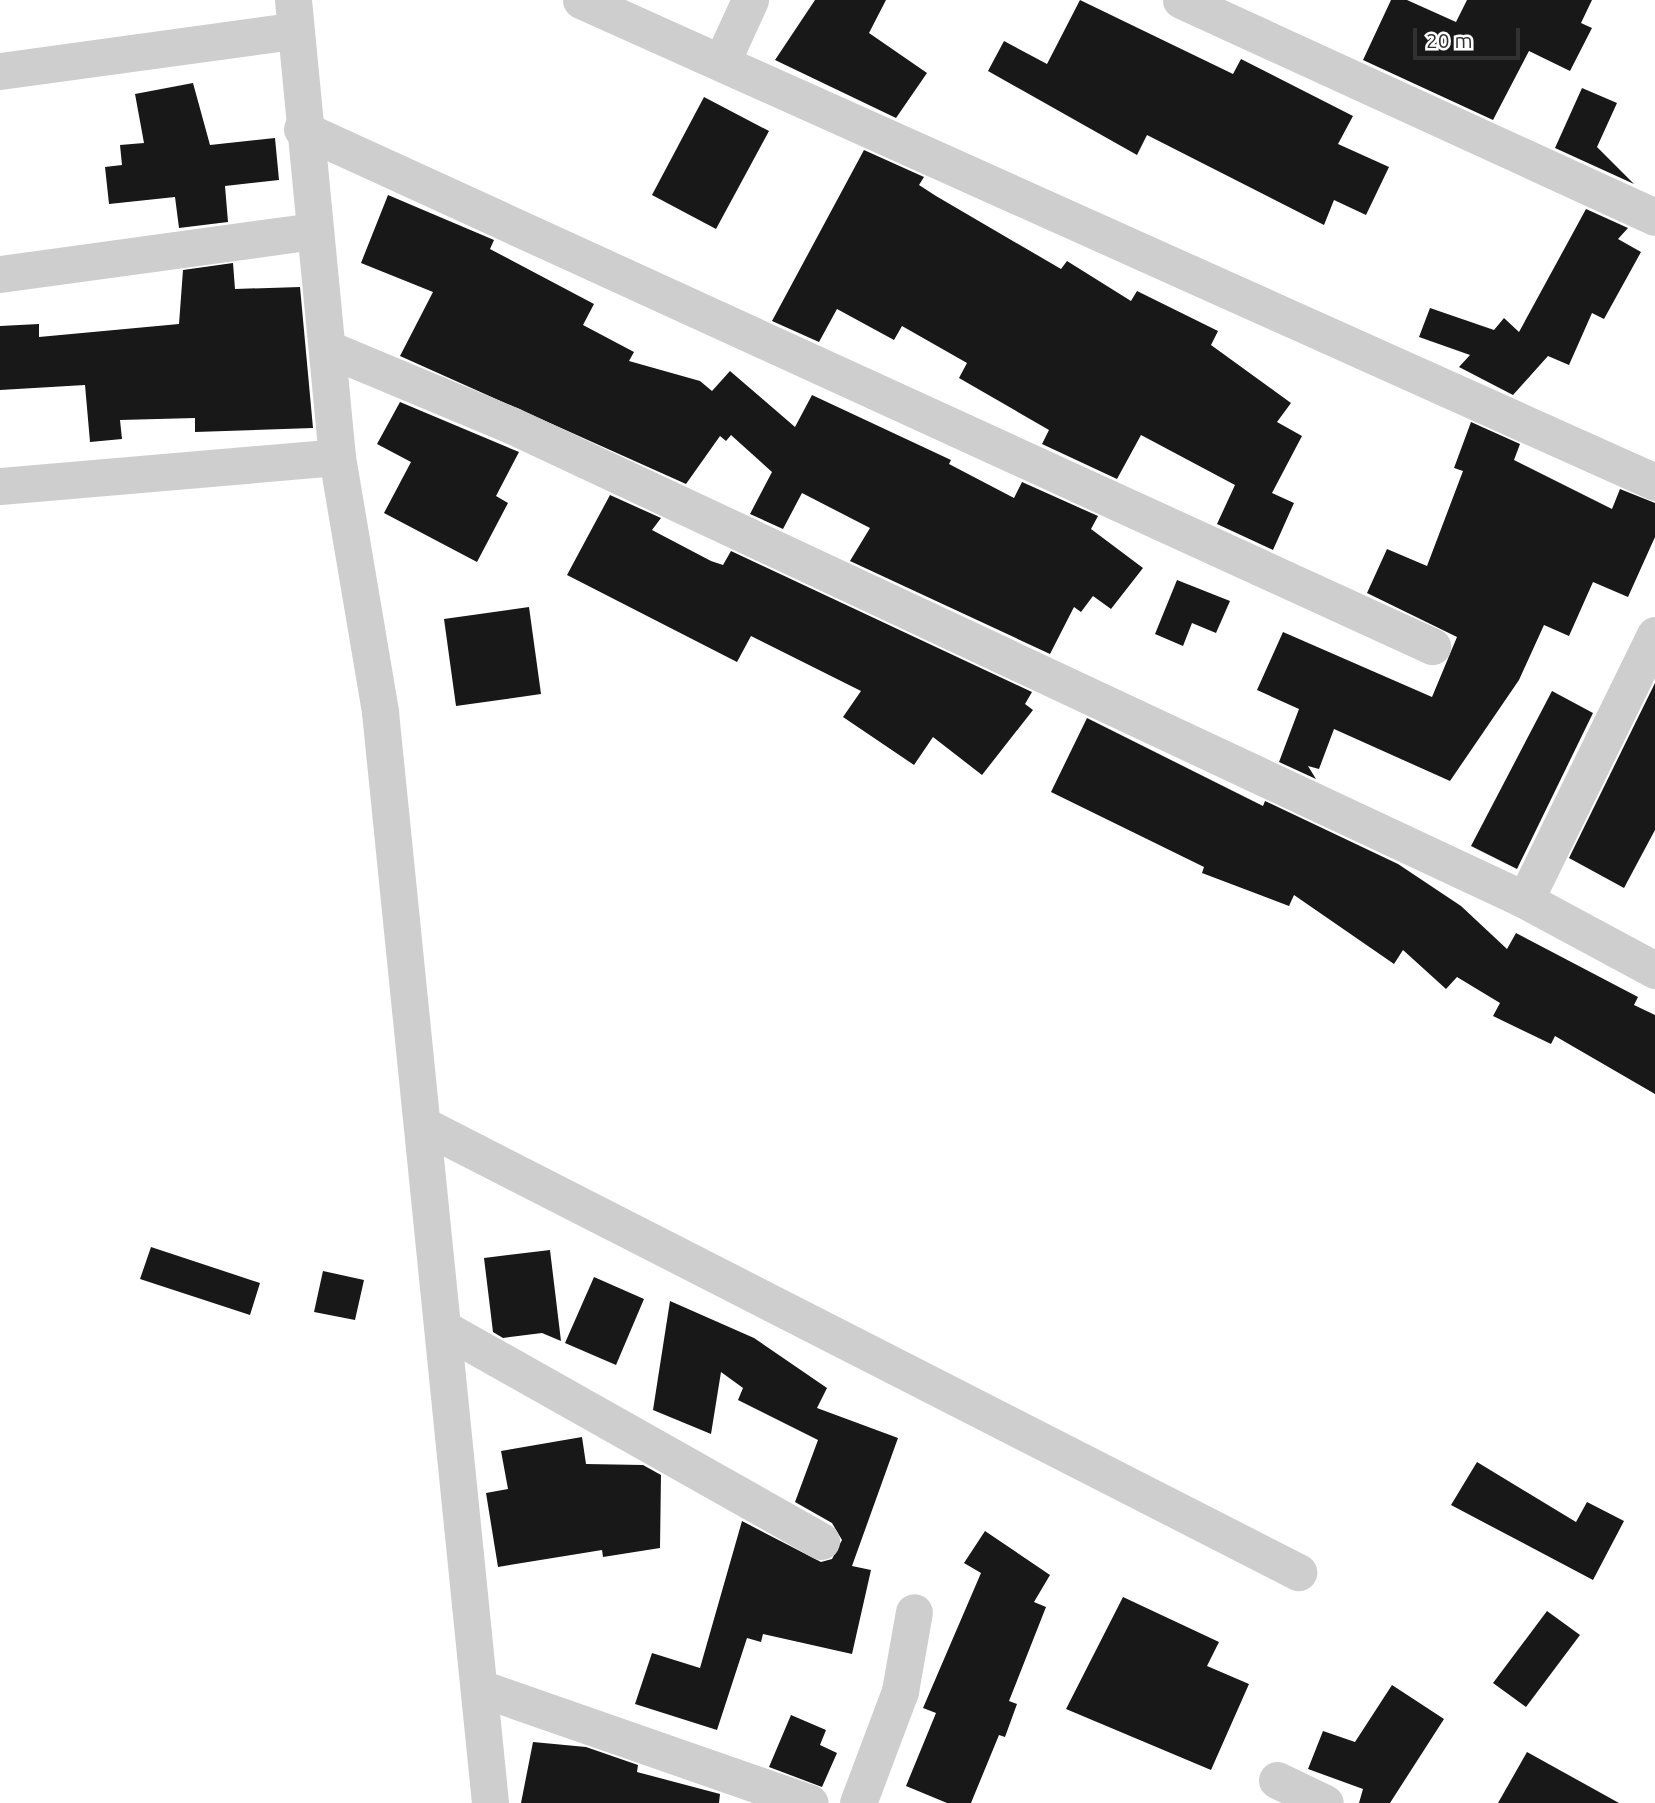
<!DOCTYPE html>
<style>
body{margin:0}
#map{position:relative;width:1655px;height:1803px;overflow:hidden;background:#fff;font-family:Ubuntu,sans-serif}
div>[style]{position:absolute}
.building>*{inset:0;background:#181818}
.minor>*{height:37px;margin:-18.5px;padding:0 18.5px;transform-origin:18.5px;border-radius:18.5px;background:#cecece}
span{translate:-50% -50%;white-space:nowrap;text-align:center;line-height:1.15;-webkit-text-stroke:7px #fff;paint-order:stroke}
.scale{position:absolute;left:1413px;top:28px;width:107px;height:32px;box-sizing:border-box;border:4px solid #313131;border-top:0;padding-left:9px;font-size:21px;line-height:24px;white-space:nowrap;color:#313131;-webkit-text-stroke:5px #fff;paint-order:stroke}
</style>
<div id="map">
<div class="building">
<i style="clip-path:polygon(815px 0,886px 0,869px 33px,927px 73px,896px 118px,775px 60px)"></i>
<i style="clip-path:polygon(1080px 0,1233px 74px,1241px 59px,1353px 116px,1338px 144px,1389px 167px,1366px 215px,1334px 200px,1324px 225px,1147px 135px,1137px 155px,988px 71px,1004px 41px,1047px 64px)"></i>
<i style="clip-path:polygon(1391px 0,1407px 0,1456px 22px,1467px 0,1592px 0,1581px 23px,1592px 28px,1570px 71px,1529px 51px,1493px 120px,1363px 60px)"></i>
<i style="clip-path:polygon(193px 83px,210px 145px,275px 138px,279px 180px,225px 186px,228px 222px,179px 228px,175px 197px,109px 204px,105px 167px,122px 165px,120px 145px,144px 143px,135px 94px)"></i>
<i style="clip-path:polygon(1582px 88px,1617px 103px,1597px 147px,1634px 184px,1555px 148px)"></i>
<i style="clip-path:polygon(704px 97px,769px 131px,716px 229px,652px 195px)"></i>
<i style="clip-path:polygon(864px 150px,924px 177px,919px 185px,936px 196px,1061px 269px,1067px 261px,1131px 301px,1137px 291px,1218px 331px,1211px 345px,1291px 403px,1277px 422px,1302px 436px,1272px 493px,1294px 503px,1273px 550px,1217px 524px,1235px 485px,1141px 435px,1117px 479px,1042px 444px,1049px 430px,959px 378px,967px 363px,902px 326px,894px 340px,837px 309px,819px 342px,772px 321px)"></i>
<i style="clip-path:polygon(388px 195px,494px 240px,490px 249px,594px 304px,583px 325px,634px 352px,629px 361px,700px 381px,712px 391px,730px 371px,795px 427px,812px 395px,951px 460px,949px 464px,1014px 498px,1022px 482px,1098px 516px,1091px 529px,1143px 568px,1111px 609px,1093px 596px,1081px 612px,1074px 607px,1050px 654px,850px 561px,870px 528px,802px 493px,783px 529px,750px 514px,772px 472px,731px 435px,726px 441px,720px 436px,686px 484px,400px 356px,433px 292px,361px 263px)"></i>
<i style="clip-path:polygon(1586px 209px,1628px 228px,1618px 239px,1641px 252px,1604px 319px,1592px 313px,1569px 365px,1548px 356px,1513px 395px,1459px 367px,1470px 355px,1419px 337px,1430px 308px,1494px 330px,1504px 318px,1519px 332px)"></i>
<i style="clip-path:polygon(233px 263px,235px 289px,300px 287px,313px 428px,195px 432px,195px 418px,120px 420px,122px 439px,90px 442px,85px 385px,0 390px,0 326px,39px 324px,39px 337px,179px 324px,183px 270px)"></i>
<i style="clip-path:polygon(400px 402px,519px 452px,496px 496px,508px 503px,477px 562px,384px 513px,411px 462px,377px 444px)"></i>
<i style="clip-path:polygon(1471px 422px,1520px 444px,1514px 460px,1612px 509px,1620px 489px,1655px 503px,1655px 537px,1628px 597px,1593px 582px,1569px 636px,1544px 625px,1519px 680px,1450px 781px,1334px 729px,1319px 769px,1308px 766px,1316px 779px,1279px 762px,1299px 709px,1257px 690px,1283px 632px,1432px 697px,1457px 637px,1367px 593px,1387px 549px,1427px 566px,1463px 471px,1454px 468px)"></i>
<i style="clip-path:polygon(610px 495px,661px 518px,652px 530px,711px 561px,723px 565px,731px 551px,1032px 692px,1025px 704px,1033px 710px,982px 775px,933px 737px,914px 765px,843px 717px,861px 691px,751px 636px,737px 662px,567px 575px)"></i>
<i style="clip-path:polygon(1177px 580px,1230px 601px,1216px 633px,1192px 623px,1183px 646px,1155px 634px)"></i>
<i style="clip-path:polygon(529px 607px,541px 694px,456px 706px,444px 619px)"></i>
<i style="clip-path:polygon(1655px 683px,1655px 830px,1624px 888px,1569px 858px)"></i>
<i style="clip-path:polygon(1552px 691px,1593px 713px,1517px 869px,1471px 846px)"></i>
<i style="clip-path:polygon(1087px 718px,1263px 806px,1265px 801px,1398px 864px,1461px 906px,1507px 949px,1516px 933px,1638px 997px,1634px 1005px,1655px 1015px,1655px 1094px,1555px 1036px,1551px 1044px,1493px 1016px,1500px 1003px,1457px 977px,1446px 989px,1403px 950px,1394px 964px,1294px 895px,1289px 906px,1202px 873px,1204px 867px,1051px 792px)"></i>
<i style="clip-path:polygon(151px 1247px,260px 1283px,250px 1315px,140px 1279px)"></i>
<i style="clip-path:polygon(550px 1250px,561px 1341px,542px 1333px,503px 1338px,493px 1332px,484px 1258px)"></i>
<i style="clip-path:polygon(323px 1271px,364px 1280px,355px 1320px,314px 1312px)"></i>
<i style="clip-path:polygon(594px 1277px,644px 1299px,616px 1365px,565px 1343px)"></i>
<i style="clip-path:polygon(670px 1301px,754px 1338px,827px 1388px,817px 1408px,898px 1438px,852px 1566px,871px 1570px,852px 1654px,763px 1634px,761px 1642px,747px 1638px,717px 1730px,635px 1704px,652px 1653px,700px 1668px,742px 1521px,821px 1562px,832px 1559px,842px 1540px,832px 1523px,795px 1502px,818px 1440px,738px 1400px,743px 1388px,721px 1372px,711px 1434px,653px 1410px)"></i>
<i style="clip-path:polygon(582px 1437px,586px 1464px,643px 1465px,661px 1475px,660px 1548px,603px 1557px,602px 1550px,498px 1567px,486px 1493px,508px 1489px,501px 1451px)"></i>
<i style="clip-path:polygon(1477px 1462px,1576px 1522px,1587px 1502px,1624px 1521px,1593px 1580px,1451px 1505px)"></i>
<i style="clip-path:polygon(985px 1531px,1050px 1575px,1034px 1602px,1046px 1607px,1009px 1701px,1017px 1704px,1005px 1737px,999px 1735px,971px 1803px,947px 1803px,906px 1786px,936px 1713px,923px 1708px,981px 1573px,964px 1563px)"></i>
<i style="clip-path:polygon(1123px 1597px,1219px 1642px,1207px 1666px,1249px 1684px,1211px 1770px,1066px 1709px)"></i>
<i style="clip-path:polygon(1547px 1611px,1580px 1635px,1526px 1707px,1493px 1683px)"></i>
<i style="clip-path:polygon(1392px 1685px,1444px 1719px,1390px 1803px,1359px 1803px,1363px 1789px,1308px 1769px,1323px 1731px,1355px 1742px)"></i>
<i style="clip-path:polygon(791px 1715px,826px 1730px,820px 1745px,837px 1753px,822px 1787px,769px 1767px)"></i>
<i style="clip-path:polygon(533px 1742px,586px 1747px,638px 1765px,637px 1772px,720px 1794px,719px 1803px,521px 1803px)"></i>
<i style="clip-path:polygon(1527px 1752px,1619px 1803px,1498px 1803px)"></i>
</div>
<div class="minor">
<i style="left:293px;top:0;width:459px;rotate:84.5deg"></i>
<i style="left:337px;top:457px;width:259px;rotate:80.4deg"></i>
<i style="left:380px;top:712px;width:1097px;rotate:84.24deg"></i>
<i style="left:581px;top:0;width:1177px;rotate:24.17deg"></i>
<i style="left:1181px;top:0;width:521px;rotate:24.6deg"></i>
<i style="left:723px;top:59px;width:65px;rotate:-65.4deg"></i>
<i style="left:0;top:71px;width:296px;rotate:-7.8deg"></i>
<i style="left:302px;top:129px;width:1243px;rotate:24.59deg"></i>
<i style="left:0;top:274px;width:317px;rotate:-7.8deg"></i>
<i style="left:329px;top:349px;width:197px;rotate:22.7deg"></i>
<i style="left:511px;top:425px;width:1120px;rotate:25.1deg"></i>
<i style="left:1525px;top:900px;width:148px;rotate:28.3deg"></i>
<i style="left:0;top:486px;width:338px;rotate:-4.9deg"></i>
<i style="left:1525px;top:900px;width:295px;rotate:-63.9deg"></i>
<i style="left:423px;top:1125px;width:983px;rotate:27.06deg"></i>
<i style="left:443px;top:1328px;width:434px;rotate:29.4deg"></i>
<i style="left:480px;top:1688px;width:349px;rotate:19.2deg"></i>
<i style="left:1277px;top:1780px;width:53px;rotate:25.6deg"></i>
<i style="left:858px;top:1803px;width:120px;rotate:-69.4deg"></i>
<i style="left:900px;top:1691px;width:80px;rotate:-80deg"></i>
</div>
<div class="scale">20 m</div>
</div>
